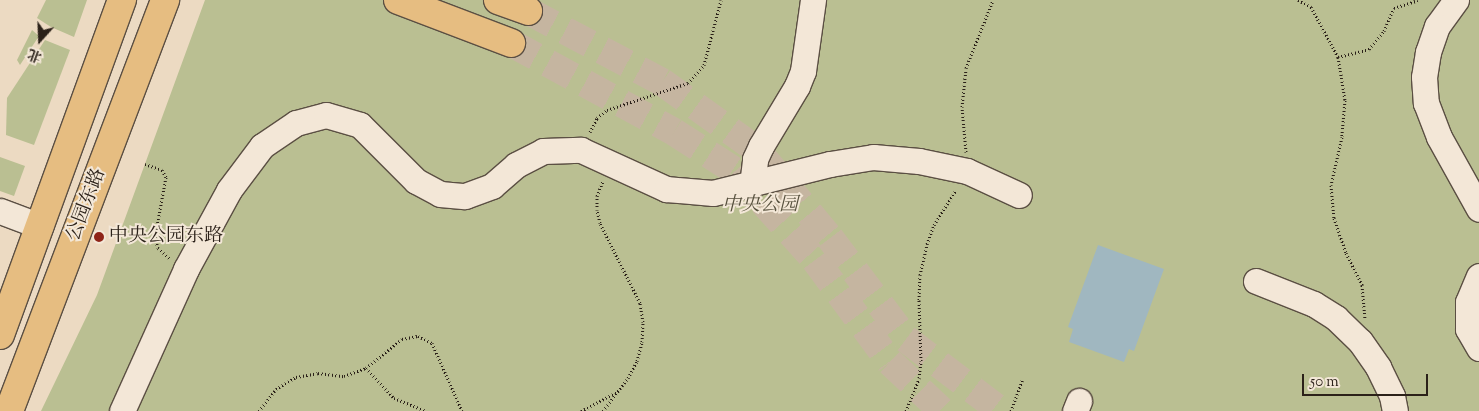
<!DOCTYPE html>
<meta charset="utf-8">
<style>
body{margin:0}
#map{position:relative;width:1479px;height:411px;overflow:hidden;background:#ecdac2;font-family:"Sorts Mill Goudy","Noto Serif SC",serif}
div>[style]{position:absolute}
.green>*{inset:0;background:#babf92}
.water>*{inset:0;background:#a0b7c0}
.major-tunnel>*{height:28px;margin-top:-14px;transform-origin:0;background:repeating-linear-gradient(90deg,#c5b5a0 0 28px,transparent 0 42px)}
.path>*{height:3px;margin-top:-1.5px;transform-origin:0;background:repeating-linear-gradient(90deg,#2b2119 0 1px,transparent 0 3.5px)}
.roads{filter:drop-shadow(1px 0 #5b4f43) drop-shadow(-1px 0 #5b4f43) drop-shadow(0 1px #5b4f43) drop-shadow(0 -1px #5b4f43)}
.minor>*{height:25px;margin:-12.5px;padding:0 12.5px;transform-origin:12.5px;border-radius:12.5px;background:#f3e7d7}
.major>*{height:28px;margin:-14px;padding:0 14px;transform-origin:14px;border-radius:14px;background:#e6bd81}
.dots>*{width:14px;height:14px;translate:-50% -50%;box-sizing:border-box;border:2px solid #f3e7d7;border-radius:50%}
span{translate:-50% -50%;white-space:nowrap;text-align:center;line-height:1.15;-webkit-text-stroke:4px #f3e7d7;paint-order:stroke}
.street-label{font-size:19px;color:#2b2119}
.park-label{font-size:19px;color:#56503d;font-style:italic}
.poi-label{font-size:19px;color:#2b2119}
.left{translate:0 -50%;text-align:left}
.north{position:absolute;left:15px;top:15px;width:50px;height:50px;-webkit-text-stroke:4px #f3e7d7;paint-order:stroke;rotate:200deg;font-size:14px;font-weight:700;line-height:20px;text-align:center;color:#2b2119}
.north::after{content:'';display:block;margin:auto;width:18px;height:22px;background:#2b2119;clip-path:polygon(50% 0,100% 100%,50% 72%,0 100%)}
.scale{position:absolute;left:1302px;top:374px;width:126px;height:22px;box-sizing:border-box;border:2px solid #2b2119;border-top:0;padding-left:6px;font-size:15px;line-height:18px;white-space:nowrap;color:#2b2119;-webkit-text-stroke:4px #f3e7d7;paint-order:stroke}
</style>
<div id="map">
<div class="green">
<i style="clip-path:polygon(46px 0,87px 0,74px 37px,51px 27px,37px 18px)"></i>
<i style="clip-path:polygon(205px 0,1479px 0,1479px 411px,41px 411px,97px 295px)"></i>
<i style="clip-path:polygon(32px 30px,39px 36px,20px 65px,17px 60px)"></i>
<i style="clip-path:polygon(45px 40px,70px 50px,34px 145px,6px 135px,7px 98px)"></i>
<i style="clip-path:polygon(0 157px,25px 166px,14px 196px,0 191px)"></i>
</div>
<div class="water">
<i style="clip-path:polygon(1098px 245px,1164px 269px,1134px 351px,1129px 349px,1124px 362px,1069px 342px,1073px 329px,1068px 327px)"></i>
</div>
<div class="major-tunnel">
<i style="left:528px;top:11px;width:152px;rotate:27.9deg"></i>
<i style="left:662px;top:82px;width:115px;rotate:35.5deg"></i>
<i style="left:756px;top:149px;width:116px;rotate:50.3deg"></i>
<i style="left:830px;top:238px;width:126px;rotate:53deg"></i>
<i style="left:906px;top:339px;width:119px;rotate:37.2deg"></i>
<i style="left:511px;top:43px;width:186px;rotate:28.6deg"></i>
<i style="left:674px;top:132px;width:72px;rotate:32.6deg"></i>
<i style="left:735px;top:171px;width:120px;rotate:48deg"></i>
<i style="left:815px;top:260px;width:127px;rotate:53.7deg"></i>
<i style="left:890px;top:362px;width:71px;rotate:43.3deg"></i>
</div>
<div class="path">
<i style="left:1298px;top:0;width:15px;rotate:28deg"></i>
<i style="left:1311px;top:7px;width:57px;rotate:61.6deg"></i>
<i style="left:1338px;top:57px;width:44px;rotate:80.8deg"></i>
<i style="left:1345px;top:100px;width:37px;rotate:95deg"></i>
<i style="left:1342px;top:137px;width:49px;rotate:102.9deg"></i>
<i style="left:1331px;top:185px;width:33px;rotate:85deg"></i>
<i style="left:1334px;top:218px;width:37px;rotate:71deg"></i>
<i style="left:1346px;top:253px;width:36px;rotate:63deg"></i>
<i style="left:1362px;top:285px;width:33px;rotate:85deg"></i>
<i style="left:1338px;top:57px;width:32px;rotate:-14deg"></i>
<i style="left:1369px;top:49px;width:23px;rotate:-50deg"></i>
<i style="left:1384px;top:31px;width:25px;rotate:-67deg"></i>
<i style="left:1394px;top:8px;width:25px;rotate:-18deg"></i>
<i style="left:590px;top:132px;width:16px;rotate:-63deg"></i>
<i style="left:597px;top:118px;width:13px;rotate:-39deg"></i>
<i style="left:607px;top:110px;width:85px;rotate:-18.4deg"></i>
<i style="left:688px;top:83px;width:24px;rotate:-48deg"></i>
<i style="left:704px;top:65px;width:67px;rotate:-75.3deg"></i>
<i style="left:966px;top:152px;width:45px;rotate:-95.1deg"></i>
<i style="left:962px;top:107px;width:39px;rotate:-84deg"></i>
<i style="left:966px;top:68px;width:73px;rotate:-68.3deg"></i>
<i style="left:145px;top:164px;width:18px;rotate:19deg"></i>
<i style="left:162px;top:170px;width:8px;rotate:60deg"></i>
<i style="left:166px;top:177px;width:61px;rotate:100.4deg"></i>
<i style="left:155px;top:237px;width:11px;rotate:75deg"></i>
<i style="left:158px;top:248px;width:15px;rotate:42deg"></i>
<i style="left:366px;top:368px;width:41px;rotate:47deg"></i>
<i style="left:394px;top:398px;width:35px;rotate:22deg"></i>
<i style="left:259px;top:411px;width:28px;rotate:-52deg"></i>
<i style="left:276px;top:389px;width:23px;rotate:-31deg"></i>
<i style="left:296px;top:377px;width:22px;rotate:-10deg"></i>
<i style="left:318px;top:373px;width:26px;rotate:7deg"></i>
<i style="left:344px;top:376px;width:23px;rotate:-20deg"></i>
<i style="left:366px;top:368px;width:46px;rotate:-38.9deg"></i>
<i style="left:402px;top:339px;width:16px;rotate:-11deg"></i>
<i style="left:418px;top:336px;width:16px;rotate:27deg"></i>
<i style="left:432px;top:343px;width:74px;rotate:66.2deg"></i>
<i style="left:581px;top:411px;width:40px;rotate:-28deg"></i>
<i style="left:603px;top:411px;width:41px;rotate:-52.9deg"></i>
<i style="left:628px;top:378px;width:19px;rotate:-62deg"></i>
<i style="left:637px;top:361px;width:20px;rotate:-75deg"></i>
<i style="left:642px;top:342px;width:20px;rotate:-87deg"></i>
<i style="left:643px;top:322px;width:19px;rotate:-99deg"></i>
<i style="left:640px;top:303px;width:89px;rotate:-116.6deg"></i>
<i style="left:600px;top:223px;width:13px;rotate:-103deg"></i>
<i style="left:597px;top:210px;width:14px;rotate:-90deg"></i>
<i style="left:597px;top:196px;width:16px;rotate:-68deg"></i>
<i style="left:906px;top:411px;width:35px;rotate:-68deg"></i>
<i style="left:919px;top:378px;width:17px;rotate:-83deg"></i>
<i style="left:921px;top:361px;width:61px;rotate:-91.9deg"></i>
<i style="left:919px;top:300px;width:25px;rotate:-88deg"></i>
<i style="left:920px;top:275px;width:32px;rotate:-77deg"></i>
<i style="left:927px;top:244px;width:20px;rotate:-70deg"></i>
<i style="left:934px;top:225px;width:41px;rotate:-57.8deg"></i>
<i style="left:1011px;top:411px;width:33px;rotate:-70deg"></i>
</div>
<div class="roads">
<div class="minor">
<i style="left:1456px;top:0;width:32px;rotate:126deg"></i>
<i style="left:1437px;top:26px;width:28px;rotate:109deg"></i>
<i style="left:1428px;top:52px;width:25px;rotate:99deg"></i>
<i style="left:1424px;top:77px;width:26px;rotate:86deg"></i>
<i style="left:1426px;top:103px;width:36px;rotate:69deg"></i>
<i style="left:1439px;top:137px;width:82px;rotate:60.9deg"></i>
<i style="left:752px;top:185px;width:26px;rotate:-83deg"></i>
<i style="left:755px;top:159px;width:14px;rotate:-65deg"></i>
<i style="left:761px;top:146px;width:70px;rotate:-59deg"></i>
<i style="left:797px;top:86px;width:16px;rotate:-68deg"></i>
<i style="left:803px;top:71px;width:72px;rotate:-82deg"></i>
<i style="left:0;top:211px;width:43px;rotate:20.6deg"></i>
<i style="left:1479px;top:276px;width:28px;rotate:113deg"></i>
<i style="left:1468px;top:302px;width:27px;rotate:90deg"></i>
<i style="left:1468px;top:329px;width:22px;rotate:60deg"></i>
<i style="left:1256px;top:281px;width:62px;rotate:21.6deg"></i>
<i style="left:1314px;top:304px;width:26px;rotate:32deg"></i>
<i style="left:1336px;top:318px;width:33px;rotate:44deg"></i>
<i style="left:1360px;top:341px;width:32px;rotate:55deg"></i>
<i style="left:1378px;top:367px;width:32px;rotate:64deg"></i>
<i style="left:1392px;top:396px;width:15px;rotate:79deg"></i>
<i style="left:122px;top:411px;width:156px;rotate:-65.7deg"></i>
<i style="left:186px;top:269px;width:90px;rotate:-61.4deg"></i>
<i style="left:229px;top:190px;width:55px;rotate:-53.1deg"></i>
<i style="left:262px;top:146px;width:41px;rotate:-34.1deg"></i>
<i style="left:296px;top:123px;width:31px;rotate:-15deg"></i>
<i style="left:326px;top:115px;width:35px;rotate:16deg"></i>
<i style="left:360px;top:125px;width:79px;rotate:45deg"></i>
<i style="left:416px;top:181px;width:27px;rotate:28deg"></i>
<i style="left:440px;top:194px;width:25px;rotate:5deg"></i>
<i style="left:465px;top:196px;width:29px;rotate:-20deg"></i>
<i style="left:492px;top:186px;width:32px;rotate:-41deg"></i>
<i style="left:516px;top:165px;width:30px;rotate:-27deg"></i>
<i style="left:543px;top:151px;width:38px;rotate:-2deg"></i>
<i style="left:581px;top:150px;width:94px;rotate:24.6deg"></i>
<i style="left:666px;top:189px;width:47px;rotate:4.9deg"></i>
<i style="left:713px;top:193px;width:121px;rotate:-13.9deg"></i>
<i style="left:830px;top:164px;width:44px;rotate:-9.2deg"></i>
<i style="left:873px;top:157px;width:46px;rotate:5deg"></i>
<i style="left:919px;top:161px;width:49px;rotate:11.8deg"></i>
<i style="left:967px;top:171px;width:57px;rotate:24.8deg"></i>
<i style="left:1075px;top:411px;width:11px;rotate:-68deg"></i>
</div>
<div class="major">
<i style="left:398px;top:0;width:121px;rotate:20.8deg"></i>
<i style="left:498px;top:0;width:32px;rotate:20deg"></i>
<i style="left:0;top:335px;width:357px;rotate:-70deg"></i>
<i style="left:9px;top:411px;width:440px;rotate:-69.2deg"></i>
</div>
</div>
<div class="dots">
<i style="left:99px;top:237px;background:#8f2418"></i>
</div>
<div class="street-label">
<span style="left:87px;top:205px;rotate:-69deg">公园东路</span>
</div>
<div class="park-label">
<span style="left:760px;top:206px">中央公园</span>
</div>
<div class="poi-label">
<span class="left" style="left:109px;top:237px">中央公园东路</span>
</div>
<div class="north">北</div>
<div class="scale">50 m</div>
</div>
